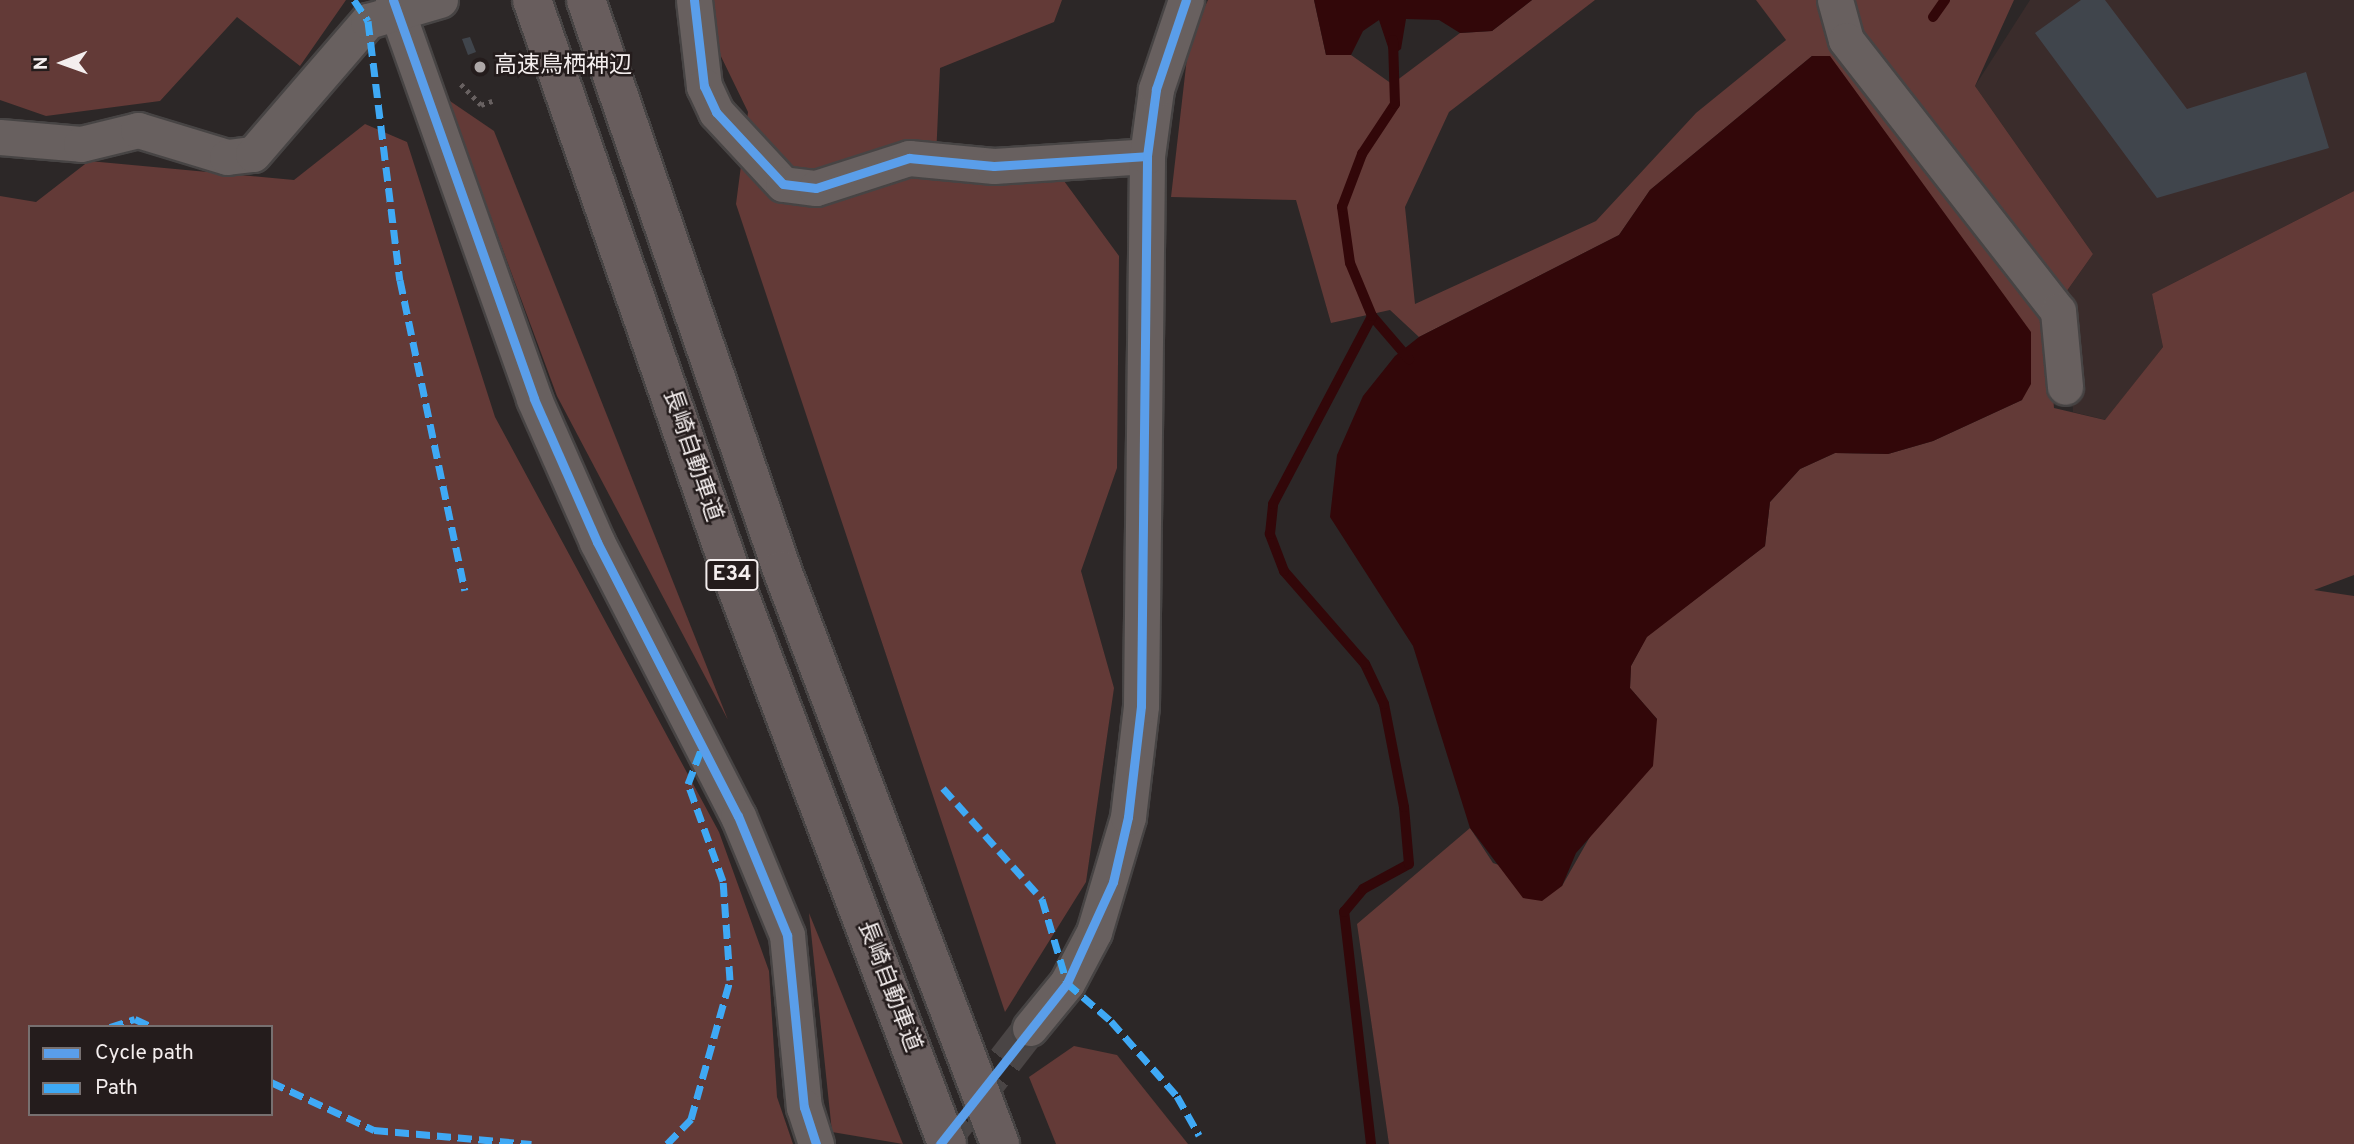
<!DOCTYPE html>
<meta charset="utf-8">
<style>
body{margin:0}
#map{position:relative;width:2354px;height:1144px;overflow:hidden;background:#2c2727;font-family:Overpass,"Noto Sans JP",sans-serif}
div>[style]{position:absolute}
.built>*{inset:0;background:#3a2c2b}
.green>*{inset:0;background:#633a37}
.water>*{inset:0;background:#320709}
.stream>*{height:10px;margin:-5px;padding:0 5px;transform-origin:5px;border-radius:5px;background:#320709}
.building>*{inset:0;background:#40454c}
.minor-tunnel>*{height:35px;margin-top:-17.5px;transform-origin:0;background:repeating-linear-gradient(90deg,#4a4545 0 35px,transparent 0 53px)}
.path>*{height:4.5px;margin-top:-2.25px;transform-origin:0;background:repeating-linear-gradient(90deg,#686161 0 3.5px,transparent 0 8.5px)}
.roads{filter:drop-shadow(2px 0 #474444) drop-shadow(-2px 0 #474444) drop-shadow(0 2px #474444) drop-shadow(0 -2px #474444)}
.minor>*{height:35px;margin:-17.5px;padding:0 17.5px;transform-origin:17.5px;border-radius:17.5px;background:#68605f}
.highway>*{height:38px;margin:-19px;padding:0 19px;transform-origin:19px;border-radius:19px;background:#685d5d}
.quiet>*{height:7px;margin-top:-3.5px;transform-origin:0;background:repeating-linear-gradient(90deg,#3fa9f5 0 14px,transparent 0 21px)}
.cycleway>*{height:9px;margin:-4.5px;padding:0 4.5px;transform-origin:4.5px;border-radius:4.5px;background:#5a9eea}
.dots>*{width:19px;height:19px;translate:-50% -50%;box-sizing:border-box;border:4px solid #241c1c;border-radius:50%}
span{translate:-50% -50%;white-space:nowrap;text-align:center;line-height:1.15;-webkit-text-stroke:5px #241c1c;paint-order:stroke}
.shield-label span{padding:2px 5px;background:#241c1c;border:2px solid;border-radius:5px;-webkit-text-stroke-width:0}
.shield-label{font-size:21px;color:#f4eeee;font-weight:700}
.poi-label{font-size:23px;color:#f4eeee}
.left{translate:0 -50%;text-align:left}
.street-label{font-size:23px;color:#f4eeee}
.legend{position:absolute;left:28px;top:1025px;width:245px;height:91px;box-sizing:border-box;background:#241c1c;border:2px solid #777070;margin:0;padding:9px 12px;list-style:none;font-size:21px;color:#f4eeee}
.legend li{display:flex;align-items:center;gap:14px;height:35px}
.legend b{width:35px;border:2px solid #777070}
.north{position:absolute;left:28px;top:28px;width:70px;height:70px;-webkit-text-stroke:5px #241c1c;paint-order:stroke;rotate:269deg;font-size:19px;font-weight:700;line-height:28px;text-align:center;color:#f4eeee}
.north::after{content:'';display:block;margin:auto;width:24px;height:32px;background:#f4eeee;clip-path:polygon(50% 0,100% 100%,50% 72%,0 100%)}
</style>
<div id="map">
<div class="built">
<i style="clip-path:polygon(2030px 0,2354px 0,2354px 191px,2152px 294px,2163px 347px,2106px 420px,2073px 412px,2067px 291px,2093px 254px,1975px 86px)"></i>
</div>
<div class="green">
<i style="clip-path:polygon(0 0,346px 0,300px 66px,237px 17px,160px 101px,46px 116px,0 100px)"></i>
<i style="clip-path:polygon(710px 0,1062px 0,1054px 22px,940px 68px,935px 180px,1056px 170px,1119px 256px,1117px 468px,1081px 571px,1114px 688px,1086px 882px,1005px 1012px,736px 204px,748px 112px,713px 40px)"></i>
<i style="clip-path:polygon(1208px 0,1314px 0,1326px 55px,1351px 55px,1392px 84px,1460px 33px,1492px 31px,1532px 0,1595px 0,1449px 112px,1405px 207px,1415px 304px,1596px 221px,1696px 113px,1786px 40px,1756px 0,2014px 0,1975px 86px,2093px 254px,2047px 319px,2054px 408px,2105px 420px,2163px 347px,2152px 294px,2354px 191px,2354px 575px,2314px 590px,2354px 596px,2354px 1144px,1389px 1144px,1357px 924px,1470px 828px,1493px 863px,1562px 886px,1657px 719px,1630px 688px,1631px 666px,1647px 636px,1765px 546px,1770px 502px,1800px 469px,1835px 453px,1888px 454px,1933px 441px,2022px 400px,1812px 56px,1650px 190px,1619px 235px,1419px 337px,1390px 310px,1331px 323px,1296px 200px,1171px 197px,1189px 40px)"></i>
<i style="clip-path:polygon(447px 99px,494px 131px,728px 720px,557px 396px)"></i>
<i style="clip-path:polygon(evenodd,365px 124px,407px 142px,495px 417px,719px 832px,769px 971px,777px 1097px,793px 1144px,0 1144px,0 196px,36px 202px,89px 161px,294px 180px,365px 124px,30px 1027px,271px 1027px,271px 1114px,30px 1114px,30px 1027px)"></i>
<i style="clip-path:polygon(809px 913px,903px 1144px,832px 1132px)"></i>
<i style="clip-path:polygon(1074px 1046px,1117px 1055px,1188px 1144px,1056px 1144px,1029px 1077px)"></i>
</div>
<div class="water">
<i style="clip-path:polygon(1314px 0,1532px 0,1492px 31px,1460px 33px,1439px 20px,1406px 19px,1401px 49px,1391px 56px,1379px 20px,1363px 31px,1351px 55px,1326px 55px)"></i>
<i style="clip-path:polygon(1812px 56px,1830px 56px,2031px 332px,2031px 384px,2022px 400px,1933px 441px,1888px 454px,1835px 453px,1800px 469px,1770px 502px,1765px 546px,1647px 637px,1631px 666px,1630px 688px,1657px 719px,1653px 766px,1576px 853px,1562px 886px,1542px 901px,1523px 898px,1470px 828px,1413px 646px,1330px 517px,1337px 455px,1363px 396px,1395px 356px,1419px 337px,1619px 235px,1650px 190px)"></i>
</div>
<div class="stream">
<i style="left:1933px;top:17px;width:21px;rotate:-55deg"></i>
<i style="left:1372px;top:316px;width:57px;rotate:49.3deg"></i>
<i style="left:1371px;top:1144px;width:234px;rotate:-96.6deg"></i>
<i style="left:1344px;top:912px;width:30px;rotate:-50deg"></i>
<i style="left:1363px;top:889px;width:52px;rotate:-28.5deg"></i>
<i style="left:1409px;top:864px;width:57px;rotate:-95deg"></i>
<i style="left:1404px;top:807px;width:105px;rotate:-101deg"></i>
<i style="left:1384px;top:704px;width:44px;rotate:-115.4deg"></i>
<i style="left:1365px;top:664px;width:123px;rotate:-131.1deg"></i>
<i style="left:1284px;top:571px;width:40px;rotate:-111deg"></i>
<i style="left:1270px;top:534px;width:30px;rotate:-84deg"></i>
<i style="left:1273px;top:504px;width:212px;rotate:-62.2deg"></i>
<i style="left:1372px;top:316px;width:57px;rotate:-112.5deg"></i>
<i style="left:1350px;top:263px;width:57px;rotate:-98.1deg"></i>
<i style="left:1342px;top:207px;width:57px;rotate:-69.3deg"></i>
<i style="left:1362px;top:154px;width:60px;rotate:-56.6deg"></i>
<i style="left:1395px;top:104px;width:64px;rotate:-91.8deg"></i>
</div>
<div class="building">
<i style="clip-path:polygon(2081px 0,2105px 0,2187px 109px,2306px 72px,2329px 148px,2157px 198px,2035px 33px)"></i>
<i style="clip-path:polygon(470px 37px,476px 52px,468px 55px,462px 39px)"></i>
</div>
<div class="minor-tunnel">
<i style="left:940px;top:1144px;width:147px;rotate:-52.2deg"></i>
</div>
<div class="path">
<i style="left:461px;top:84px;width:29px;rotate:46deg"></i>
<i style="left:481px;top:105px;width:12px;rotate:-20deg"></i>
</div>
<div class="roads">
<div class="minor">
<i style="left:393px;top:0;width:423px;rotate:70.5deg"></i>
<i style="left:534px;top:399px;width:156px;rotate:66.2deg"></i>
<i style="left:597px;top:542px;width:308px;rotate:62.8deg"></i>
<i style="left:738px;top:816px;width:129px;rotate:67.6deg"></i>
<i style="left:787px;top:935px;width:173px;rotate:84.4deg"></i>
<i style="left:804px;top:1107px;width:39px;rotate:72deg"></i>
<i style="left:694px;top:0;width:87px;rotate:83.4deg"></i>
<i style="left:704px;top:86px;width:29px;rotate:65deg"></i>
<i style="left:716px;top:112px;width:98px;rotate:47.1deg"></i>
<i style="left:783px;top:184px;width:33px;rotate:7deg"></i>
<i style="left:816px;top:188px;width:98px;rotate:-17.9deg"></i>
<i style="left:909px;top:158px;width:85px;rotate:5.4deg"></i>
<i style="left:994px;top:166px;width:153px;rotate:-3.7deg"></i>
<i style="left:1835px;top:0;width:41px;rotate:74.6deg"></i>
<i style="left:1846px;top:40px;width:344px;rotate:52deg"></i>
<i style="left:2058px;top:311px;width:76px;rotate:84.7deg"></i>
<i style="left:0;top:137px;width:81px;rotate:4.9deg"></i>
<i style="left:81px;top:144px;width:59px;rotate:-13.8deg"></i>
<i style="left:138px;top:130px;width:93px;rotate:16.9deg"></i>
<i style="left:227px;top:157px;width:26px;rotate:-7deg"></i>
<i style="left:253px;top:154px;width:176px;rotate:-49.2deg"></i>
<i style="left:368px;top:21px;width:75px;rotate:-16.3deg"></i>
<i style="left:1030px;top:1028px;width:58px;rotate:-50.6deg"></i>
<i style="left:1067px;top:983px;width:58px;rotate:-62.1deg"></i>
<i style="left:1094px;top:932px;width:120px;rotate:-73.5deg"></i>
<i style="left:1128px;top:817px;width:112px;rotate:-83.3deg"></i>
<i style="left:1141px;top:706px;width:550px;rotate:-89.37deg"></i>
<i style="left:1147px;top:156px;width:68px;rotate:-82.3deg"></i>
<i style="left:1156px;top:89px;width:94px;rotate:-71.4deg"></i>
</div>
<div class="highway">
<i style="left:532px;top:0;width:624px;rotate:70.81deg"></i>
<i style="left:737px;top:589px;width:593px;rotate:69.27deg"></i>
<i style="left:586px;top:0;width:603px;rotate:71.02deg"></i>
<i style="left:782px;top:570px;width:614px;rotate:69.2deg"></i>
</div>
</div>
<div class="quiet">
<i style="left:354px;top:0;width:25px;rotate:56deg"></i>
<i style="left:368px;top:21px;width:261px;rotate:83deg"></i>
<i style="left:400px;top:280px;width:317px;rotate:78.2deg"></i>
<i style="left:943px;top:788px;width:149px;rotate:48.3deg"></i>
<i style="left:1042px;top:899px;width:88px;rotate:73.4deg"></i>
<i style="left:1067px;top:983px;width:58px;rotate:40.8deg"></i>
<i style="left:1111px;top:1021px;width:100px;rotate:48.7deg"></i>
<i style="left:1177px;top:1096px;width:45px;rotate:60.6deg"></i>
<i style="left:110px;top:1027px;width:26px;rotate:-18deg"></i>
<i style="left:135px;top:1019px;width:19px;rotate:25deg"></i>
<i style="left:29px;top:1051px;width:1px"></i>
<i style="left:271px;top:1082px;width:114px;rotate:25deg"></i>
<i style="left:374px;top:1130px;width:158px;rotate:5.1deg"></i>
<i style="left:667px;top:1144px;width:35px;rotate:-46deg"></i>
<i style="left:691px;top:1119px;width:144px;rotate:-74.3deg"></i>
<i style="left:730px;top:980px;width:99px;rotate:-94deg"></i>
<i style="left:723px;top:881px;width:103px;rotate:-109.8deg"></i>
<i style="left:688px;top:784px;width:39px;rotate:-69deg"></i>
</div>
<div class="cycleway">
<i style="left:393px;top:0;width:423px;rotate:70.5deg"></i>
<i style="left:534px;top:399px;width:156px;rotate:66.2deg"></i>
<i style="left:597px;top:542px;width:308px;rotate:62.8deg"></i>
<i style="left:738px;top:816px;width:129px;rotate:67.6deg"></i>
<i style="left:787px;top:935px;width:173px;rotate:84.4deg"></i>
<i style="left:804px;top:1107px;width:39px;rotate:72deg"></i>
<i style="left:694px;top:0;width:87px;rotate:83.4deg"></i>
<i style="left:704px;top:86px;width:29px;rotate:65deg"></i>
<i style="left:716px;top:112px;width:98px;rotate:47.1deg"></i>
<i style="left:783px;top:184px;width:33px;rotate:7deg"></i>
<i style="left:816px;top:188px;width:98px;rotate:-17.9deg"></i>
<i style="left:909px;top:158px;width:85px;rotate:5.4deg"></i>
<i style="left:994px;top:166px;width:153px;rotate:-3.7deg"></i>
<i style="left:940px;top:1144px;width:205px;rotate:-51.7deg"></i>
<i style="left:1067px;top:983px;width:111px;rotate:-65.5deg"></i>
<i style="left:1113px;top:882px;width:67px;rotate:-77deg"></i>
<i style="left:1128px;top:817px;width:112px;rotate:-83.3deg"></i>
<i style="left:1141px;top:706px;width:550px;rotate:-89.37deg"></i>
<i style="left:1147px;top:156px;width:68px;rotate:-82.3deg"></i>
<i style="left:1156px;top:89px;width:94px;rotate:-71.4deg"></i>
</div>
<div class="dots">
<i style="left:480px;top:67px;background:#aea8a8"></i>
</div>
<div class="shield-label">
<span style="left:732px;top:575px">E34</span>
</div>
<div class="poi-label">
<span class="left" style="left:494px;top:67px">高速鳥栖神辺</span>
</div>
<div class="street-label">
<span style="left:691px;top:456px;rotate:71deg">長崎自動車道</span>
<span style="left:888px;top:987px;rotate:69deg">長崎自動車道</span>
</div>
<ul class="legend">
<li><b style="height:9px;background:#5a9eea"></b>Cycle path</li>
<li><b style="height:9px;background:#3fa9f5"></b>Path</li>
</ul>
<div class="north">N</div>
</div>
